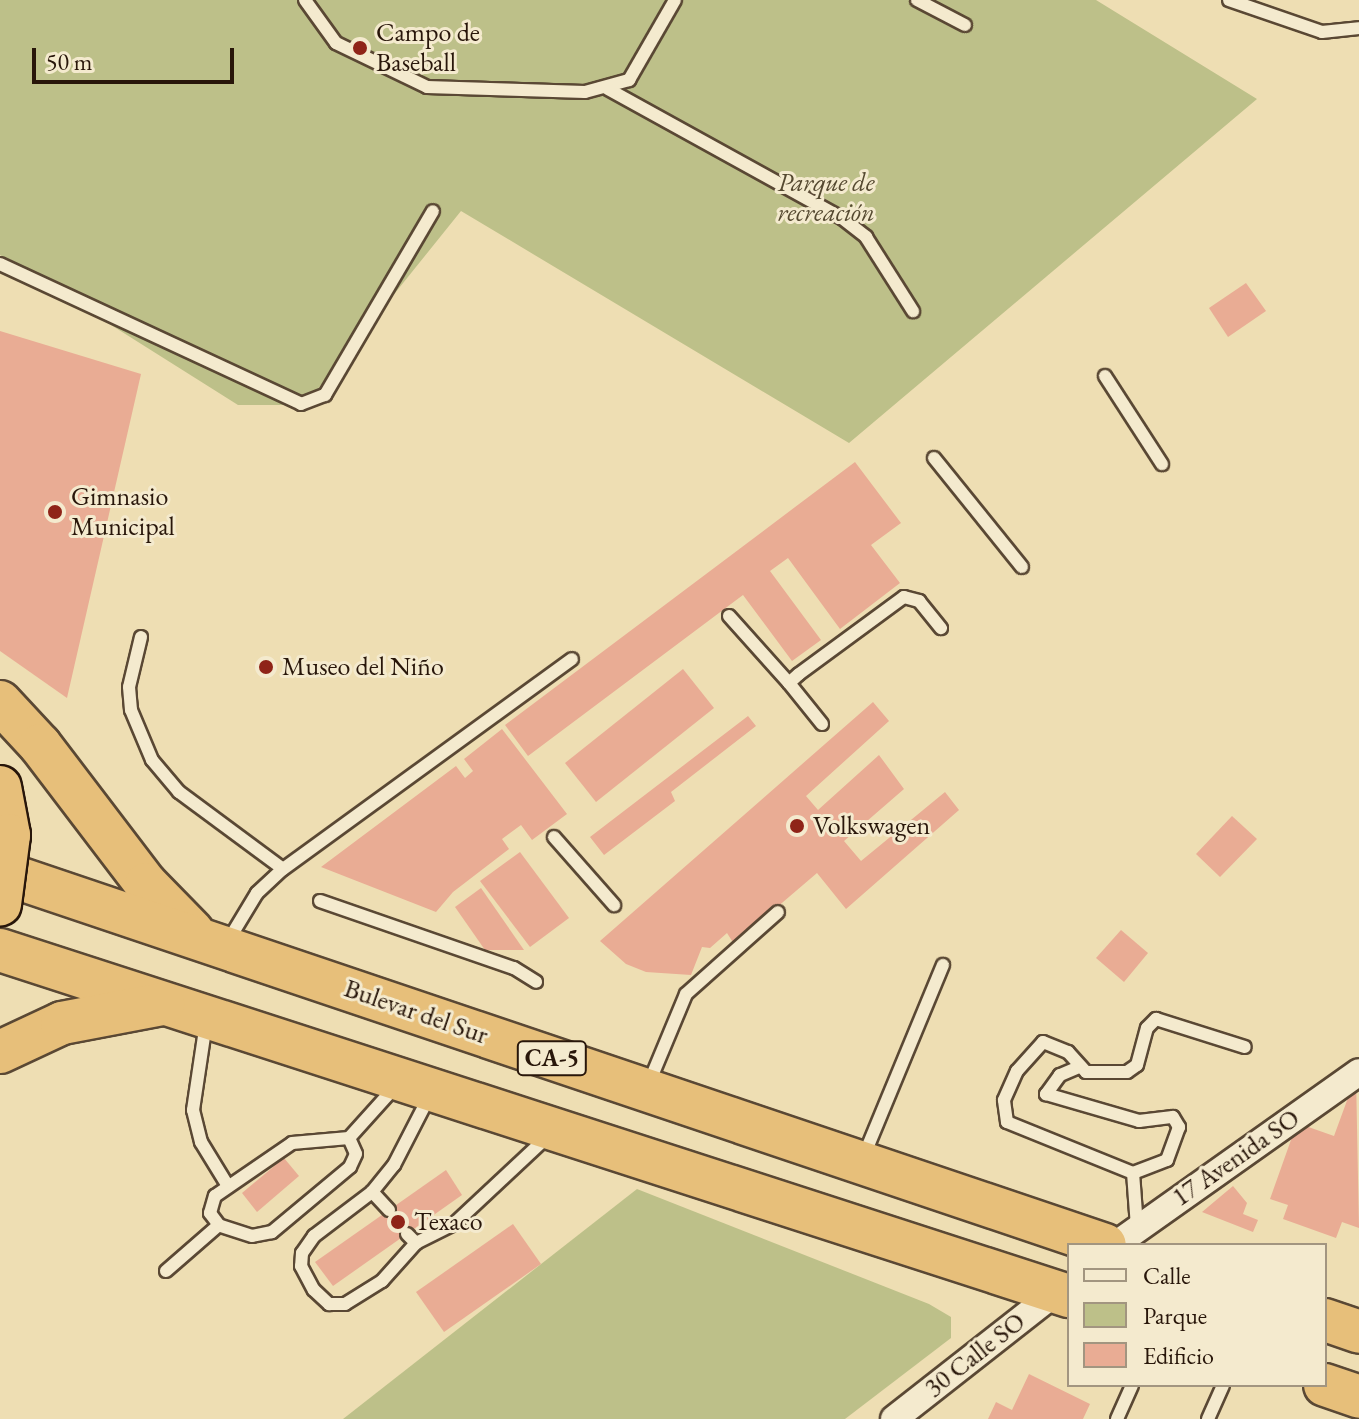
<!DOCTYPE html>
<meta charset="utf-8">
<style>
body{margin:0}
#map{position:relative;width:1359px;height:1419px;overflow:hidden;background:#eedeb3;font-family:"EB Garamond",serif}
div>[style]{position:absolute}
.green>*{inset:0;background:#bdc089}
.building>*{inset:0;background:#e9ac94}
.roads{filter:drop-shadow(2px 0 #5a4834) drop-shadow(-2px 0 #5a4834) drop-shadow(0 2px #5a4834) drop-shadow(0 -2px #5a4834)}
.service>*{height:12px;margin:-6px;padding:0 6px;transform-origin:6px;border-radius:6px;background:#f4eace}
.minor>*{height:26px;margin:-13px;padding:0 13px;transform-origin:13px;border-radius:13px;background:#f4eace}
.trunk>*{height:42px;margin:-21px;padding:0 21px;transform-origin:21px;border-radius:21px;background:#e7bf7a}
.bridges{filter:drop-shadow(2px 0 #28160a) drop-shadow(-2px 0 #28160a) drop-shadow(0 2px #28160a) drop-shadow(0 -2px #28160a)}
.trunk-bridge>*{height:42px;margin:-21px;padding:0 21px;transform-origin:21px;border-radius:21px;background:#e7bf7a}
.dots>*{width:22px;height:22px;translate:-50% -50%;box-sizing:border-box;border:4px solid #f4eace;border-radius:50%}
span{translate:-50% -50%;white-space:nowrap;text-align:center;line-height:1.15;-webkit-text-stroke:6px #f4eace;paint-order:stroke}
.shield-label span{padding:2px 6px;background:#f4eace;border:2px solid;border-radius:6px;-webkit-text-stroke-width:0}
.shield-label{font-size:24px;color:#28160a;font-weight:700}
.poi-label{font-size:26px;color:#28160a}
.left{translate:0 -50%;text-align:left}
.park-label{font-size:26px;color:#554930;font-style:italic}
.street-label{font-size:26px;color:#28160a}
.legend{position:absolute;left:1067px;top:1243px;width:260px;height:144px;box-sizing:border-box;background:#f4eace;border:2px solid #a29580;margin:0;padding:10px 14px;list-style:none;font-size:24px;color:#28160a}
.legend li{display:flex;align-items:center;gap:16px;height:40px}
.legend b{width:40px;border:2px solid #a29580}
.scale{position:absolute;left:32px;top:48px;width:202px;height:36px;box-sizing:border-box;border:4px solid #28160a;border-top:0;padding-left:10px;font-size:24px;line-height:28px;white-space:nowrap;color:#28160a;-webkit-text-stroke:6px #f4eace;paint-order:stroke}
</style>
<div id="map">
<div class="green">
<i style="clip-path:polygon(0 0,1096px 0,1257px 99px,849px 443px,461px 211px,305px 405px,238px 405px,0 255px)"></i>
<i style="clip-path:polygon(637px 1189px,929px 1304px,951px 1317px,951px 1338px,845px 1419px,343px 1419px)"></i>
</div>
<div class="building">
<i style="clip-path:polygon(1246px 283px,1266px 311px,1228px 337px,1209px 308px)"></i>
<i style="clip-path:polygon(0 331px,141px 374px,67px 698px,0 651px)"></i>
<i style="clip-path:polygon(855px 462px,901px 523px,871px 545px,900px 583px,840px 629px,788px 558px,770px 571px,821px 640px,792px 661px,743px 595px,528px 756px,505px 725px)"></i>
<i style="clip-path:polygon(683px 669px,714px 708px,596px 802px,565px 763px)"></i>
<i style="clip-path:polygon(873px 702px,889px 721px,806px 796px,818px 810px,879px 755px,904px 789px,844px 841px,861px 861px,945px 792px,959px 810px,846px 909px,817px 873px,734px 944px,727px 933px,710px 948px,702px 947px,691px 975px,646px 972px,626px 964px,600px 941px)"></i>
<i style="clip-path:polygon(748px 716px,756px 726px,671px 792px,675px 801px,604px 855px,590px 837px)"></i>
<i style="clip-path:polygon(502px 729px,567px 814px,532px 840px,521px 825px,502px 839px,509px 849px,453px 892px,436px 912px,321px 867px,456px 766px,465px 778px,473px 771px,464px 759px)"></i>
<i style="clip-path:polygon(1232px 816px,1257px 839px,1220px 877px,1196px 854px)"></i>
<i style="clip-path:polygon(520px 852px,569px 918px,530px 947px,480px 881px)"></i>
<i style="clip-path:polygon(481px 888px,524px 950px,485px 950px,455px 907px)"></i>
<i style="clip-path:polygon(1121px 930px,1148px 953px,1124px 982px,1096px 958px)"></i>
<i style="clip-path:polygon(1356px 1076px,1359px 1228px,1342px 1222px,1336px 1238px,1283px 1219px,1288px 1205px,1270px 1199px,1297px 1123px,1334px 1136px)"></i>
<i style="clip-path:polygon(284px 1158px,299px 1176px,257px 1212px,242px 1193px)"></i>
<i style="clip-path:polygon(446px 1170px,462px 1195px,333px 1286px,315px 1262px)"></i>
<i style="clip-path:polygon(1233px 1186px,1247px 1203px,1243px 1214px,1258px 1220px,1253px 1232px,1202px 1212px)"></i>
<i style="clip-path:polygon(513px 1224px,541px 1264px,444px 1332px,416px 1292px)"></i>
<i style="clip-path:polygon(1029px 1374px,1090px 1404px,1083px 1419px,988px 1419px,996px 1402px,1012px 1410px)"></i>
</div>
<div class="roads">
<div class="service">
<i style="left:305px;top:0;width:53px;rotate:54.2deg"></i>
<i style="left:336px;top:43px;width:101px;rotate:25.8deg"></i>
<i style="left:427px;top:87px;width:158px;rotate:1.8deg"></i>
<i style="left:585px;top:92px;width:46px;rotate:-15.3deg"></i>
<i style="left:629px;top:80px;width:92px;rotate:-60.1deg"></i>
<i style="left:917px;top:0;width:54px;rotate:27.5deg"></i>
<i style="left:1229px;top:0;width:98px;rotate:19deg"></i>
<i style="left:1322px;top:32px;width:37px;rotate:-6deg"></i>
<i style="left:608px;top:89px;width:267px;rotate:28.9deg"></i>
<i style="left:842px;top:218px;width:31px;rotate:38deg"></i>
<i style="left:866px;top:237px;width:88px;rotate:57.6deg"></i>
<i style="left:0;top:264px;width:332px;rotate:24.9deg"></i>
<i style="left:301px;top:404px;width:26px;rotate:-21deg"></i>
<i style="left:325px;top:395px;width:213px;rotate:-59.6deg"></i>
<i style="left:1105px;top:376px;width:105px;rotate:57.1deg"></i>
<i style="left:934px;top:458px;width:140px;rotate:51.1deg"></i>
<i style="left:729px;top:616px;width:90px;rotate:48.2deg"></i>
<i style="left:141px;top:637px;width:51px;rotate:103.5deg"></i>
<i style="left:129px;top:687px;width:23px;rotate:85deg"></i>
<i style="left:131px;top:710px;width:54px;rotate:67.2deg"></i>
<i style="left:152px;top:760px;width:42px;rotate:49.8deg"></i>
<i style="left:179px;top:792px;width:129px;rotate:36.5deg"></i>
<i style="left:822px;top:724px;width:53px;rotate:-128.8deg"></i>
<i style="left:789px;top:683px;width:13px;rotate:-42deg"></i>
<i style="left:799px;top:674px;width:130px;rotate:-36.3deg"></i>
<i style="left:904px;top:597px;width:16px;rotate:15deg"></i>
<i style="left:919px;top:601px;width:35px;rotate:51deg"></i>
<i style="left:554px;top:837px;width:91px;rotate:48.6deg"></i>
<i style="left:320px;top:901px;width:205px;rotate:19.1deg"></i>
<i style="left:514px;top:968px;width:26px;rotate:32deg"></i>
<i style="left:228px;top:941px;width:56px;rotate:-58.9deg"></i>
<i style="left:257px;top:893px;width:35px;rotate:-43deg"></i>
<i style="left:283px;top:869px;width:357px;rotate:-36deg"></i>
<i style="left:206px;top:1023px;width:88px;rotate:98.5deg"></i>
<i style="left:193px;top:1110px;width:33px;rotate:76deg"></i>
<i style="left:201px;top:1142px;width:52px;rotate:58.5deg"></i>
<i style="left:1079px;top:1067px;width:21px;rotate:157deg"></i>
<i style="left:1060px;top:1075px;width:24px;rotate:126deg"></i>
<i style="left:1046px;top:1094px;width:97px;rotate:16.2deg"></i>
<i style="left:1139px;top:1121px;width:34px;rotate:-7deg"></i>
<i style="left:1173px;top:1117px;width:12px;rotate:59deg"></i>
<i style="left:1179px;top:1127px;width:35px;rotate:110deg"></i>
<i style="left:1167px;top:1160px;width:36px;rotate:159deg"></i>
<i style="left:649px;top:1083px;width:96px;rotate:-67.4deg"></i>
<i style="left:686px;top:994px;width:123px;rotate:-41.7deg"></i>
<i style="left:349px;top:1138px;width:17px;rotate:66deg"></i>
<i style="left:356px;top:1154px;width:14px;rotate:115deg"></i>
<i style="left:350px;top:1167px;width:102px;rotate:140.2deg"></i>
<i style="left:272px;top:1232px;width:20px;rotate:169deg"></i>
<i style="left:252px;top:1236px;width:35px;rotate:-162deg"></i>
<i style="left:219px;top:1225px;width:15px;rotate:-127deg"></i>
<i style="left:210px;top:1213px;width:18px;rotate:-74deg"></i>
<i style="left:215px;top:1196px;width:93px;rotate:-34.5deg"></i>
<i style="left:292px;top:1143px;width:57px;rotate:-5deg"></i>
<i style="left:349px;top:1138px;width:69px;rotate:-48deg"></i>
<i style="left:863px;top:1158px;width:209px;rotate:-67.5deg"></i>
<i style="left:372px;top:1192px;width:73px;rotate:142.8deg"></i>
<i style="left:314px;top:1236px;width:21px;rotate:125deg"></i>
<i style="left:302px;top:1253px;width:13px;rotate:94deg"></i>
<i style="left:301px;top:1266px;width:27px;rotate:62deg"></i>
<i style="left:314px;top:1290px;width:21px;rotate:43deg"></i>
<i style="left:329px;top:1304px;width:16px"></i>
<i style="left:345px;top:1304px;width:44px;rotate:-31.9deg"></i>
<i style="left:382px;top:1281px;width:51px;rotate:-48.2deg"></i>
<i style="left:389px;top:1210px;width:25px;rotate:-133deg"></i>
<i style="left:372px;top:1192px;width:35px;rotate:-51deg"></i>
<i style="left:394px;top:1165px;width:79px;rotate:-62.8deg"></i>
<i style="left:1137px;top:1227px;width:54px;rotate:-94.2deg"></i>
<i style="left:1133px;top:1173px;width:136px;rotate:-158deg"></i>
<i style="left:1007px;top:1122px;width:22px;rotate:-98deg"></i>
<i style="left:1004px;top:1100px;width:32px;rotate:-66deg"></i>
<i style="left:1017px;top:1071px;width:39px;rotate:-48deg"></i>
<i style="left:1043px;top:1042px;width:27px;rotate:22deg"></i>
<i style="left:1068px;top:1052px;width:27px;rotate:48deg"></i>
<i style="left:1086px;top:1072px;width:41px"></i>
<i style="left:1127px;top:1072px;width:12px;rotate:-35deg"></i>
<i style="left:1137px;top:1065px;width:38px;rotate:-75deg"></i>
<i style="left:1147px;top:1028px;width:13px;rotate:-45deg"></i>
<i style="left:1156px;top:1019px;width:93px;rotate:17.5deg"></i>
<i style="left:407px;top:1234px;width:13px;rotate:45deg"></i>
<i style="left:416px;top:1243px;width:42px;rotate:-26.6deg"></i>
<i style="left:454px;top:1224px;width:129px;rotate:-43.1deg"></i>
<i style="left:166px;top:1271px;width:70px;rotate:-41deg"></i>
<i style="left:1117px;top:1419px;width:37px;rotate:-66deg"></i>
<i style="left:1208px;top:1419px;width:37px;rotate:-66deg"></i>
</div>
<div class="minor">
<i style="left:1115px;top:1245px;width:299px;rotate:-35.3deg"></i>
<i style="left:894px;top:1419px;width:206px;rotate:-38.1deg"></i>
</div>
<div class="trunk">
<i style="left:0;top:702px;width:59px;rotate:47.1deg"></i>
<i style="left:40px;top:745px;width:175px;rotate:52.7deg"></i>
<i style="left:146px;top:884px;width:66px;rotate:45.6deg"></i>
<i style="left:0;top:872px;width:1166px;rotate:18.65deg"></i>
<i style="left:0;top:950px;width:1124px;rotate:17.94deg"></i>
<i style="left:0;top:1052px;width:68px;rotate:-25.1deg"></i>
<i style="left:62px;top:1023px;width:103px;rotate:-10.7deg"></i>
<i style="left:1325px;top:1320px;width:36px;rotate:19deg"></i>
<i style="left:1325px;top:1385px;width:36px;rotate:19deg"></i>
</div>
</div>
<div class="bridges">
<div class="trunk-bridge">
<i style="left:0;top:787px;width:49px;rotate:79.4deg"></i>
<i style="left:9px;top:835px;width:70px;rotate:97.4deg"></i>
</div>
</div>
<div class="dots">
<i style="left:360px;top:48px;background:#8f2418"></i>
<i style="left:55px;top:512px;background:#8f2418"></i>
<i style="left:266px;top:667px;background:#8f2418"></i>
<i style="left:797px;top:826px;background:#8f2418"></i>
<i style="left:398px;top:1222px;background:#8f2418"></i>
</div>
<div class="shield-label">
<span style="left:552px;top:1058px">CA-5</span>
</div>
<div class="poi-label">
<span class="left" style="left:376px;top:48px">Campo de<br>Baseball</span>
<span class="left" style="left:71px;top:512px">Gimnasio<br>Municipal</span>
<span class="left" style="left:282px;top:667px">Museo del Niño</span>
<span class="left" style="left:813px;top:826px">Volkswagen</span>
<span class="left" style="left:414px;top:1222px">Texaco</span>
</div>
<div class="park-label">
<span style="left:826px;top:198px">Parque de<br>recreación</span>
</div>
<div class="street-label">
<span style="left:416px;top:1012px;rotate:19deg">Bulevar del Sur</span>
<span style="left:1236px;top:1158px;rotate:-35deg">17 Avenida SO</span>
<span style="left:975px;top:1355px;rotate:-38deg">30 Calle SO</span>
</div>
<ul class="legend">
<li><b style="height:10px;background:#f4eace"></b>Calle</li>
<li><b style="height:22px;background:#bdc089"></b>Parque</li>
<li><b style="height:22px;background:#e9ac94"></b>Edificio</li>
</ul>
<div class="scale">50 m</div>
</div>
